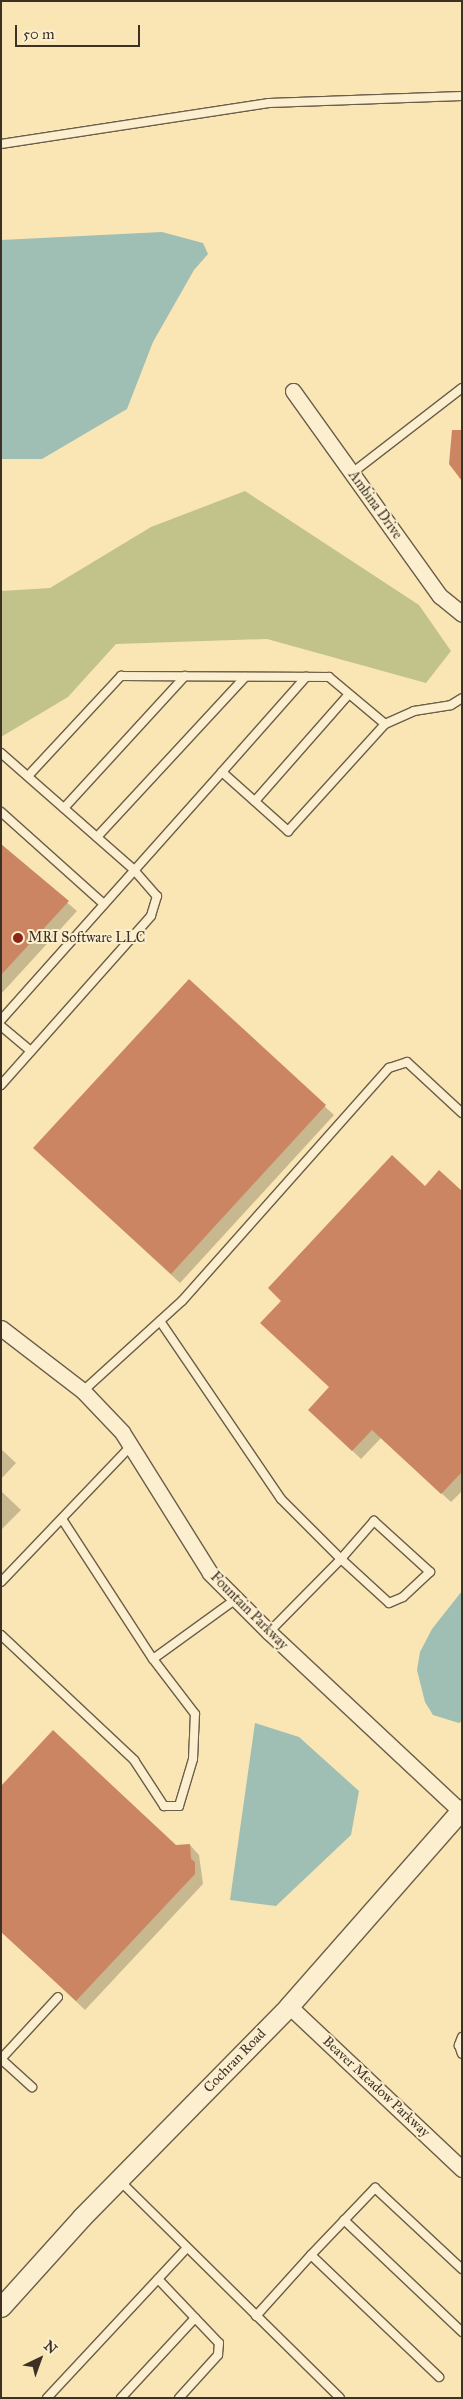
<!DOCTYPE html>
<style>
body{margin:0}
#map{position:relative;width:463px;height:2399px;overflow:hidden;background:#fae6b5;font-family:"IM FELL Great Primer",serif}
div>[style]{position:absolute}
.green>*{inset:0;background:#c2c38a}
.water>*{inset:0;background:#9fbeb4}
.shadow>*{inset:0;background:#0003}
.building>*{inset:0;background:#cc8562}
.roads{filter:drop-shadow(1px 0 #6c5e49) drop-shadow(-1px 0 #6c5e49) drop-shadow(0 1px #6c5e49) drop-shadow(0 -1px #6c5e49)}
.service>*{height:8px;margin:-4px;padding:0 4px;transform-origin:4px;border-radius:4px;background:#fcefcf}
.minor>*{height:15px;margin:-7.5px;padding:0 7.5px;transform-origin:7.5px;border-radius:7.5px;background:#fcefcf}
.tertiary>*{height:19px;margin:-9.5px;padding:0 9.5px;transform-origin:9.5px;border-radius:9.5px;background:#fcefcf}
.dots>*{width:14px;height:14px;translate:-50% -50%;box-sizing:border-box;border:2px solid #fcefcf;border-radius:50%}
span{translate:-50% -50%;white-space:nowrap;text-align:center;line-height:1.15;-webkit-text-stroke:4px #fcefcf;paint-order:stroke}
.street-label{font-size:14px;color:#3d3025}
.poi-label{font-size:14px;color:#3d3025}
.left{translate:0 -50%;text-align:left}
.frame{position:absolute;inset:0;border:2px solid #3d3025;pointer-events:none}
.north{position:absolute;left:15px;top:2334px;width:50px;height:50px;-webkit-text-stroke:4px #fcefcf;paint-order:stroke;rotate:42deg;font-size:14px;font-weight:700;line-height:20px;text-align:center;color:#3d3025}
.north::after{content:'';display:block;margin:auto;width:18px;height:22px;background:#3d3025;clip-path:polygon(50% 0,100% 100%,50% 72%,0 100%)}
.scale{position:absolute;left:15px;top:25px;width:125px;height:22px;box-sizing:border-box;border:2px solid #3d3025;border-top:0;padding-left:6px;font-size:15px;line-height:18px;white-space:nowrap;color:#3d3025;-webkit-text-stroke:4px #fcefcf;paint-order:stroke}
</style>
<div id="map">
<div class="green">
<i style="clip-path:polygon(245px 491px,419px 605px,451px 651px,426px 683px,267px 639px,116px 644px,68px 697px,1px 737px,1px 591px,50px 588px,151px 527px)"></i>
</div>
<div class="water">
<i style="clip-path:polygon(162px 232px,203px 243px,208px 254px,194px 270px,153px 342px,127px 409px,42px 459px,1px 459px,1px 240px)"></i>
<i style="clip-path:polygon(462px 1591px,462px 1721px,459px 1723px,433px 1715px,425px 1702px,417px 1670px,420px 1652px,432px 1629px)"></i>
<i style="clip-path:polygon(255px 1723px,299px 1737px,359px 1791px,351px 1835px,276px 1906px,230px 1900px)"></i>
</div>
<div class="shadow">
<i style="clip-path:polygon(1px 846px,77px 911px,1px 994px)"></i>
<i style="clip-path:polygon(189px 981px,334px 1115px,180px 1283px,44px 1157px)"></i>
<i style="clip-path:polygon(425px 1187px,462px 1193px,462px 1491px,451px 1502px,381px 1438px,361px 1459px,319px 1419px)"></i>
<i style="clip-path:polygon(1px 1449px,16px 1463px,1px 1479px)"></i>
<i style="clip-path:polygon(1px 1491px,21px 1510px,1px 1530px)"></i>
<i style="clip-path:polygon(190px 1845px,199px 1855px,203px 1884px,85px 2010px,1px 1930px,175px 1846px)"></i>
</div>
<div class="building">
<i style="clip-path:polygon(452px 430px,462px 430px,462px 481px,449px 464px)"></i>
<i style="clip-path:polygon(1px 844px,69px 901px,1px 975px)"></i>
<i style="clip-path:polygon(189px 979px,326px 1105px,171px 1274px,33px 1148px)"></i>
<i style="clip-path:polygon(392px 1155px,425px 1186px,439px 1170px,462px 1191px,462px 1472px,441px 1494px,372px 1430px,352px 1451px,308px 1410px,329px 1387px,260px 1323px,281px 1301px,268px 1288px)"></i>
<i style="clip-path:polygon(53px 1730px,176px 1845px,190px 1844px,191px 1859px,195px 1862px,195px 1874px,76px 2001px,1px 1932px,1px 1786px)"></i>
</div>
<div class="roads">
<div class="service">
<i style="left:1px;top:144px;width:271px;rotate:-8.7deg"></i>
<i style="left:269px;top:103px;width:193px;rotate:-2.1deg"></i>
<i style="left:352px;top:473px;width:139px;rotate:-37.7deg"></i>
<i style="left:1px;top:753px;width:177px;rotate:41.3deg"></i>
<i style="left:134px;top:870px;width:35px;rotate:49deg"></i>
<i style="left:157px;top:896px;width:21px;rotate:107deg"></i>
<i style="left:151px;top:916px;width:226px;rotate:131.6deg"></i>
<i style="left:222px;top:772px;width:127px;rotate:-48.5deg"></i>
<i style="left:28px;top:776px;width:137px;rotate:-47.1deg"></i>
<i style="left:121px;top:676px;width:208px;rotate:0.3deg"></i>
<i style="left:329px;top:677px;width:73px;rotate:40deg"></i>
<i style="left:385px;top:724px;width:32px;rotate:-24deg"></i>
<i style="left:414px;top:711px;width:37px;rotate:-9deg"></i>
<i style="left:451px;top:705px;width:13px;rotate:-32deg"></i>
<i style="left:255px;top:801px;width:142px;rotate:-48.7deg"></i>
<i style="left:64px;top:808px;width:179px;rotate:-47.5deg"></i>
<i style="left:1px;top:812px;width:138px;rotate:41.8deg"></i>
<i style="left:97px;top:837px;width:218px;rotate:-47.2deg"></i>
<i style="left:1px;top:1020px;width:332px;rotate:-48.3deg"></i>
<i style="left:222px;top:772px;width:89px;rotate:41.8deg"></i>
<i style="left:288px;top:831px;width:144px;rotate:-47.8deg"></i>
<i style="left:1px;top:1026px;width:39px;rotate:40deg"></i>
<i style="left:160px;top:1321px;width:215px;rotate:55.8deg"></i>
<i style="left:281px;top:1499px;width:85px;rotate:45deg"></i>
<i style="left:341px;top:1559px;width:65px;rotate:42.5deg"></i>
<i style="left:389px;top:1603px;width:15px;rotate:-23deg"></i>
<i style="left:403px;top:1597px;width:37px;rotate:-43deg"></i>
<i style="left:430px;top:1572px;width:76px;rotate:-137.7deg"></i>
<i style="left:374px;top:1521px;width:50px;rotate:131deg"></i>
<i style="left:341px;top:1559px;width:103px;rotate:134.6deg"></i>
<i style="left:83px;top:1391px;width:134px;rotate:-42.3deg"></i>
<i style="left:182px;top:1301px;width:312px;rotate:-48.4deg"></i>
<i style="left:389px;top:1068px;width:19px;rotate:-18deg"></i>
<i style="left:407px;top:1062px;width:75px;rotate:42.8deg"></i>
<i style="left:62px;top:1519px;width:167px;rotate:57deg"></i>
<i style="left:1px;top:1582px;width:188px;rotate:-46.3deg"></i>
<i style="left:1px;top:1635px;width:183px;rotate:43.2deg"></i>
<i style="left:134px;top:1760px;width:55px;rotate:56.9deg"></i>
<i style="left:164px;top:1806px;width:15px"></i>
<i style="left:179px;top:1806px;width:49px;rotate:-73.4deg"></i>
<i style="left:193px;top:1759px;width:45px;rotate:-87.5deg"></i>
<i style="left:195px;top:1714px;width:69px;rotate:-127.4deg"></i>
<i style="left:153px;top:1659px;width:102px;rotate:-35.9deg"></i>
<i style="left:462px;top:2037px;width:9px;rotate:111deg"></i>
<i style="left:459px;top:2045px;width:9px;rotate:72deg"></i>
<i style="left:1px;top:2059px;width:84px;rotate:-47.4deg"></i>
<i style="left:1px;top:2059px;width:42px;rotate:42.1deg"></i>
<i style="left:119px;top:2180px;width:310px;rotate:44.6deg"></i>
<i style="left:344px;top:2220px;width:163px;rotate:43.5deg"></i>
<i style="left:311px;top:2255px;width:93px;rotate:-46.3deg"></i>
<i style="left:375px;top:2188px;width:119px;rotate:43deg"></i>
<i style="left:158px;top:2279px;width:88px;rotate:46.4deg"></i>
<i style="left:219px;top:2343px;width:12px;rotate:95deg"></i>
<i style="left:218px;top:2355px;width:58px;rotate:132.2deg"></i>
<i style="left:256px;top:2316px;width:82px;rotate:-48deg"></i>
<i style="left:311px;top:2255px;width:177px;rotate:43.6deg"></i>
<i style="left:47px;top:2398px;width:205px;rotate:-47deg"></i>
<i style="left:121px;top:2398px;width:109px;rotate:-47.2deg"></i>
</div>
<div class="minor">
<i style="left:293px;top:391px;width:252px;rotate:54.4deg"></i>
<i style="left:440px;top:596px;width:28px;rotate:39deg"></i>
<i style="left:1px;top:1328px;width:103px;rotate:37.5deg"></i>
<i style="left:83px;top:1391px;width:57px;rotate:46.4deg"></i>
<i style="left:122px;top:1432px;width:166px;rotate:58deg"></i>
<i style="left:210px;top:1573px;width:83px;rotate:45deg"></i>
<i style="left:269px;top:1632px;width:262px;rotate:43.1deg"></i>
<i style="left:289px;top:2006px;width:238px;rotate:43.3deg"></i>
</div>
<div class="tertiary">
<i style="left:1px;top:2307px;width:121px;rotate:-48deg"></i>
<i style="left:82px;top:2217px;width:296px;rotate:-45.5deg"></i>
<i style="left:289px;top:2006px;width:262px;rotate:-48.7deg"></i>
</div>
</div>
<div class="dots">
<i style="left:18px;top:938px;background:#8f2418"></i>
</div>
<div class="street-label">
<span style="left:375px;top:505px;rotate:54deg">Ambina Drive</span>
<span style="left:249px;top:1611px;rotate:45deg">Fountain Parkway</span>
<span style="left:235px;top:2061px;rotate:-46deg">Cochran Road</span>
<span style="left:376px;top:2087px;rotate:43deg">Beaver Meadow Parkway</span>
</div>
<div class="poi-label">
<span class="left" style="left:28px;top:938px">MRI Software LLC</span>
</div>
<div class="frame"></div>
<div class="north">N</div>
<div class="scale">50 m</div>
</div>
